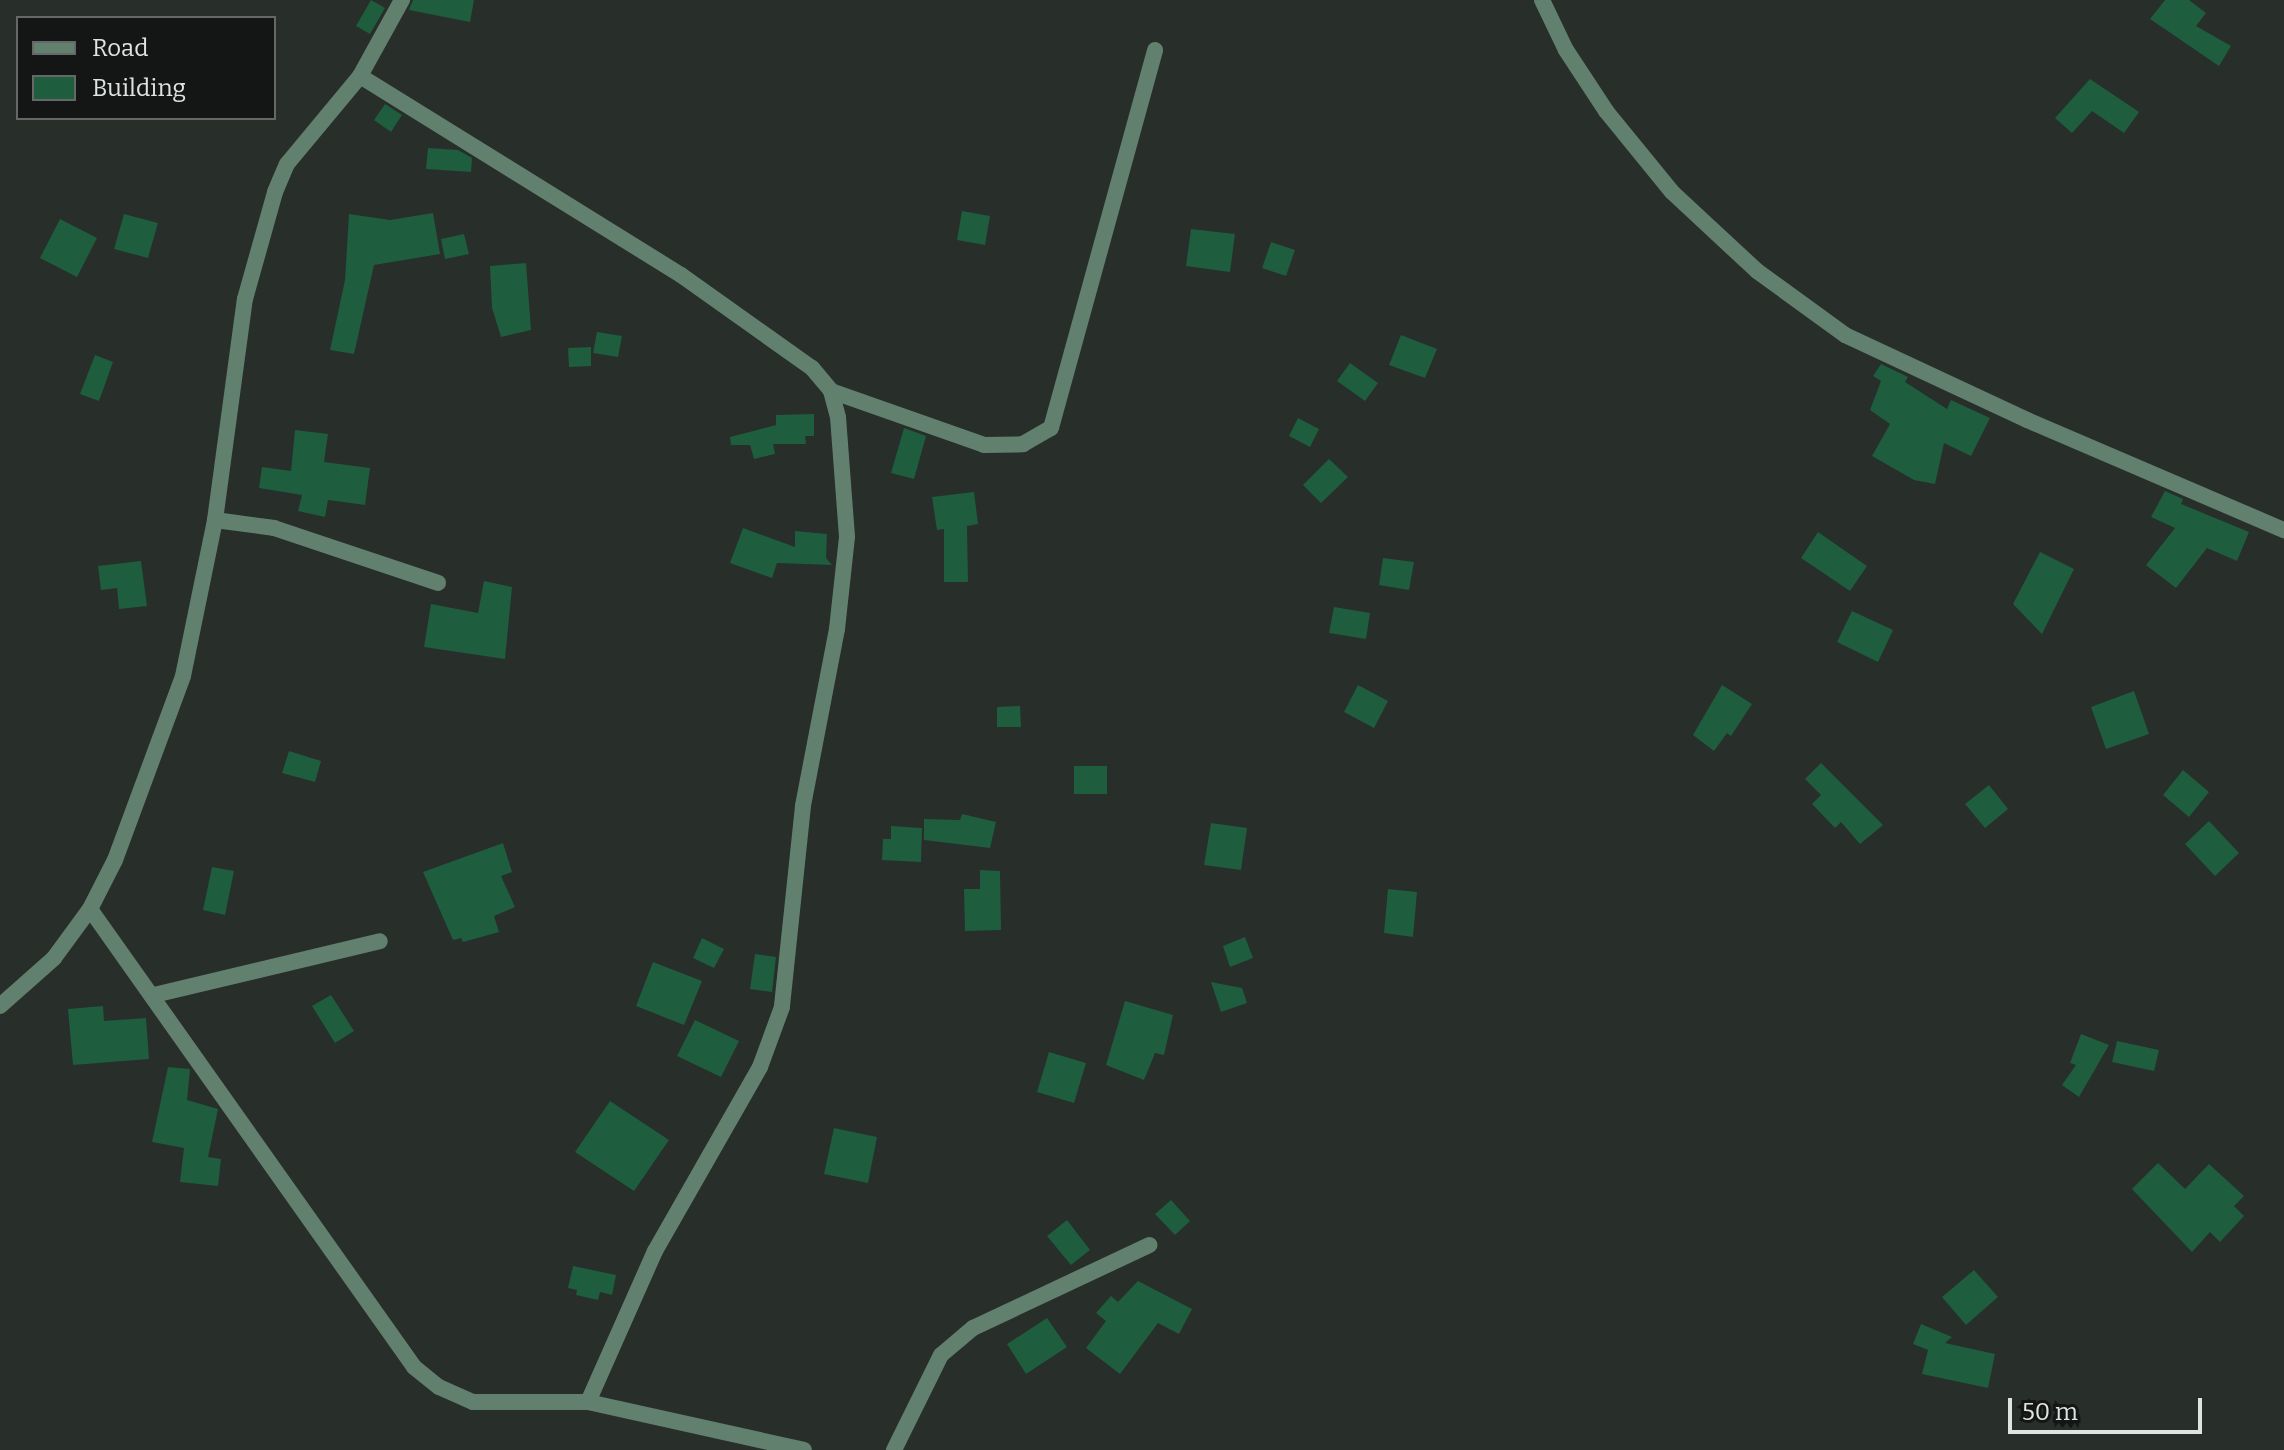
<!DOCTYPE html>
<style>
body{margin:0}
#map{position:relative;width:2284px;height:1450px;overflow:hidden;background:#282e2a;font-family:Bitter,serif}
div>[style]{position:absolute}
.building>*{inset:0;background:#1e5d3e}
.minor>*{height:16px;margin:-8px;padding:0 8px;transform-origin:8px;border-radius:8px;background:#61816e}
span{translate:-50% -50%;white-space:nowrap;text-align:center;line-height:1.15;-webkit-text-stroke:6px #131614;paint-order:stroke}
.legend{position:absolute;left:16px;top:16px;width:260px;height:104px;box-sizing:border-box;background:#131614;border:2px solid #656866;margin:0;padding:10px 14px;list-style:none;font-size:24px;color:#e0e4e1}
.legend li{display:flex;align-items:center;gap:16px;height:40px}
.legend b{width:40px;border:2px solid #656866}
.scale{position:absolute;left:2008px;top:1398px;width:194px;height:36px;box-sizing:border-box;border:4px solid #e0e4e1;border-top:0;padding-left:10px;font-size:24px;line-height:28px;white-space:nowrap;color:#e0e4e1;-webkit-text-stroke:6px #131614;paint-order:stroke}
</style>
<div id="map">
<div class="building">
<i style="clip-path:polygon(371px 0,385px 8px,370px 34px,356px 26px)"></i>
<i style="clip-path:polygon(413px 0,474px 0,470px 22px,409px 10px)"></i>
<i style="clip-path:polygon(2165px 0,2189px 0,2206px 13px,2196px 26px,2231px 46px,2219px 66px,2150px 19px)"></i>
<i style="clip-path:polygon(2090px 79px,2139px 112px,2124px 133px,2092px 111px,2072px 133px,2055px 118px)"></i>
<i style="clip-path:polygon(385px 104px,402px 115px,391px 132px,374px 120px)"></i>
<i style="clip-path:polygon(428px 148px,458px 150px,472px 158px,471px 172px,426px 169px)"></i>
<i style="clip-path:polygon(962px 211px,990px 216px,985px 245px,957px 240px)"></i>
<i style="clip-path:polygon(433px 213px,440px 254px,374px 265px,354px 354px,330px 350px,345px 280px,349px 214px,390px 220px)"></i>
<i style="clip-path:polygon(124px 214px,158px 223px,148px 258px,114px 249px)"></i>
<i style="clip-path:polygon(60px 219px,97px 238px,77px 277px,40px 258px)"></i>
<i style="clip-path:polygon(1191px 229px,1235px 234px,1230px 272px,1186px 266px)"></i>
<i style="clip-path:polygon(464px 234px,469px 254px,445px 259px,441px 239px)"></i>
<i style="clip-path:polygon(1271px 242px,1295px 250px,1286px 276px,1262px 268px)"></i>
<i style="clip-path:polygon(526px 263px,531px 330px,501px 337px,492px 308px,490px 266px)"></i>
<i style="clip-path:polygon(597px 332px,622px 336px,618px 357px,593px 353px)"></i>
<i style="clip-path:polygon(1401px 335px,1437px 349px,1425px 378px,1389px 365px)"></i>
<i style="clip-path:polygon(591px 347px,591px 366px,569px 367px,568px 348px)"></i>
<i style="clip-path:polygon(95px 355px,113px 362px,99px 401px,80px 394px)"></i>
<i style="clip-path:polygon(1350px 363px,1378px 383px,1365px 401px,1337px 381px)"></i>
<i style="clip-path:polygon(1881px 364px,1908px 377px,1905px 382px,1947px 409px,1951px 400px,1990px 418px,1971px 456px,1944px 443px,1935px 484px,1914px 480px,1872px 456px,1890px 424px,1870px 410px,1881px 381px,1873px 376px)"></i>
<i style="clip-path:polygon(814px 414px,814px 436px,805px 436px,806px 444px,773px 444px,775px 454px,754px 459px,750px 445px,731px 445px,730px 437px,776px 425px,776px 415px)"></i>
<i style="clip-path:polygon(1298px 418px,1319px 429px,1310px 447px,1289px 436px)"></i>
<i style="clip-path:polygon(904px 428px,926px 436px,914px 479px,891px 473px)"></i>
<i style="clip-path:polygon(295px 430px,328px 434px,324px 462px,370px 468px,365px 505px,328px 500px,325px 517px,298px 511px,302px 495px,259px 488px,262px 467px,291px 471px)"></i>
<i style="clip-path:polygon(1329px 459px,1348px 477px,1321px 503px,1303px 485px)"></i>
<i style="clip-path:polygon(2165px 491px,2183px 499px,2181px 504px,2249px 532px,2237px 561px,2207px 548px,2176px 588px,2146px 565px,2175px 528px,2151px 517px)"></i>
<i style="clip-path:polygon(974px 492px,978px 524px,967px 526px,968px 582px,944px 582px,944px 529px,937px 530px,932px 497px)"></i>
<i style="clip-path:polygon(743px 528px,795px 547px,795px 531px,827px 534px,826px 558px,832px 565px,777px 563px,772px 578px,730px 563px)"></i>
<i style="clip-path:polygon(1818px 532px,1867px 566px,1850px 591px,1801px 558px)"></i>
<i style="clip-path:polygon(2040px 552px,2074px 569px,2042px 634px,2013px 604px)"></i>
<i style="clip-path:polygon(1383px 558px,1414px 562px,1409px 590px,1379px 585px)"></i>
<i style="clip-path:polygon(141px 561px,147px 606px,119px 609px,117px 588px,101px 590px,98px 566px)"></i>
<i style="clip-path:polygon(484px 581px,512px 587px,505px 659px,424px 647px,431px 604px,478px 613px)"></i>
<i style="clip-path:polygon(1334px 607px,1370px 613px,1366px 639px,1329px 633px)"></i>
<i style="clip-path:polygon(1852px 611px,1893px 630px,1878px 662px,1837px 642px)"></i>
<i style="clip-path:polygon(1358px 685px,1388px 701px,1374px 728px,1344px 712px)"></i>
<i style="clip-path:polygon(1722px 685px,1752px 704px,1731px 736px,1727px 733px,1714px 751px,1693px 735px)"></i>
<i style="clip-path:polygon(2134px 691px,2149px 734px,2106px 749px,2091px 707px)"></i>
<i style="clip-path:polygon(1020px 706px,1021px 727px,997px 727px,997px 707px)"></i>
<i style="clip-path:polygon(289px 751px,321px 761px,315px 782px,282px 773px)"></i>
<i style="clip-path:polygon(1821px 763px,1883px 825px,1860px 844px,1841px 822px,1835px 828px,1812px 804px,1821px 795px,1805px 779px)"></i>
<i style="clip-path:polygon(1074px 766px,1107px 766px,1107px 794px,1074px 794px)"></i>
<i style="clip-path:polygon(2183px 770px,2209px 792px,2189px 817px,2163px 795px)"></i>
<i style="clip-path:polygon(1989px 785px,2008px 809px,1985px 828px,1965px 804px)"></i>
<i style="clip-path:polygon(962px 814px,996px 822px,990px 848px,924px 840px,924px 819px,960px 820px)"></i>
<i style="clip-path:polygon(2209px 821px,2239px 853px,2215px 876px,2185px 844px)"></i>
<i style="clip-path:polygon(1211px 823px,1247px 828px,1241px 870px,1204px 865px)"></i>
<i style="clip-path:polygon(891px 826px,922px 828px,921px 862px,882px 860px,883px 839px,891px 839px)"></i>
<i style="clip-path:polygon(503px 843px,512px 872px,501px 876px,515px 907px,494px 916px,499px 932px,463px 942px,461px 938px,453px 940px,423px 872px)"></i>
<i style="clip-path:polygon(212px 867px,234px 871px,225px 915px,203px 910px)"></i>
<i style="clip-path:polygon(980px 870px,1000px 871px,1001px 930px,965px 931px,964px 889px,980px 889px)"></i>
<i style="clip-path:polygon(1388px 889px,1417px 892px,1413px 937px,1384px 933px)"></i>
<i style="clip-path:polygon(1245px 937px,1253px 958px,1230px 967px,1223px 946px)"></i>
<i style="clip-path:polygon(702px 938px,724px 949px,714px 968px,693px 958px)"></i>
<i style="clip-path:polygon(755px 954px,776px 957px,772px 992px,750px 989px)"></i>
<i style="clip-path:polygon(653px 962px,702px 981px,684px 1025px,636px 1006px)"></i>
<i style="clip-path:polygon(1211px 982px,1242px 988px,1247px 1003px,1221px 1012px)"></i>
<i style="clip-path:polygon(331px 995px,354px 1031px,335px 1043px,312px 1006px)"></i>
<i style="clip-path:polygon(1125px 1001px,1173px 1015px,1164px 1055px,1155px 1053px,1144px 1080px,1106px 1065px)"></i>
<i style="clip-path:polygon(103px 1006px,104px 1021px,146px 1018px,149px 1059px,73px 1065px,68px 1009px)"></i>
<i style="clip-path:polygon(695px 1020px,739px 1041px,721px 1077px,677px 1056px)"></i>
<i style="clip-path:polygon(2081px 1034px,2109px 1045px,2079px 1097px,2062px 1085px,2076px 1065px,2070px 1063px)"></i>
<i style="clip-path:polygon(2117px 1041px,2159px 1050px,2154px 1071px,2112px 1062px)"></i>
<i style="clip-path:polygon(1049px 1052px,1086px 1063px,1074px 1103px,1037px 1092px)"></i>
<i style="clip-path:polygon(168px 1067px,190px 1069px,187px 1100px,218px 1109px,208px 1157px,221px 1159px,218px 1186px,180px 1182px,184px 1148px,152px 1142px)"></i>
<i style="clip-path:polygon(610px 1101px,669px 1140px,634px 1191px,575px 1152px)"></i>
<i style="clip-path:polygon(834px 1128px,877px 1137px,868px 1183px,824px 1174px)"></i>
<i style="clip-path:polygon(2158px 1163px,2185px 1189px,2209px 1164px,2244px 1196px,2234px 1206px,2244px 1216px,2220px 1242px,2210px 1232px,2192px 1252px,2132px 1189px)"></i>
<i style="clip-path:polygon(1171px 1200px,1190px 1221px,1175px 1235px,1155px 1214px)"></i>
<i style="clip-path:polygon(1067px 1220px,1090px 1250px,1071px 1265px,1047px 1236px)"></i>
<i style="clip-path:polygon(573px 1266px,616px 1275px,612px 1295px,600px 1292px,598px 1300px,576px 1295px,577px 1290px,568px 1288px)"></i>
<i style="clip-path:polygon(1974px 1270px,1998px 1297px,1966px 1325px,1942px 1297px)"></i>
<i style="clip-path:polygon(1138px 1281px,1192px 1309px,1179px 1334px,1158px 1323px,1120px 1374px,1086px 1348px,1106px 1321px,1096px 1313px,1111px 1296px,1118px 1302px)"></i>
<i style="clip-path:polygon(1047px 1318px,1067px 1347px,1026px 1374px,1007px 1344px)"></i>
<i style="clip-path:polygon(1921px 1324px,1952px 1337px,1945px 1343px,1995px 1354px,1988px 1388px,1922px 1374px,1928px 1350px,1913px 1344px)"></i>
</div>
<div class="minor">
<i style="left:1542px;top:0;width:55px;rotate:64.4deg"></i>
<i style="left:1566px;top:50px;width:73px;rotate:56.7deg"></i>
<i style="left:1606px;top:111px;width:104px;rotate:50.8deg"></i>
<i style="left:1672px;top:192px;width:116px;rotate:42.9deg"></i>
<i style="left:1757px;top:271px;width:109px;rotate:36deg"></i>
<i style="left:1845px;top:335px;width:201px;rotate:25deg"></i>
<i style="left:2027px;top:420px;width:280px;rotate:23.2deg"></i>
<i style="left:360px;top:76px;width:378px;rotate:31.8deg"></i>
<i style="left:681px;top:275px;width:161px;rotate:35.4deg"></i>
<i style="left:812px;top:368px;width:30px;rotate:50deg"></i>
<i style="left:831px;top:391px;width:27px;rotate:75deg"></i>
<i style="left:838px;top:417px;width:120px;rotate:85.7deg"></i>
<i style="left:847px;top:537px;width:93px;rotate:96.2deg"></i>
<i style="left:837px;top:629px;width:180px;rotate:100.9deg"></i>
<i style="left:803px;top:806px;width:202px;rotate:96deg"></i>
<i style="left:782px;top:1007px;width:64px;rotate:110.1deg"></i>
<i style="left:760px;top:1067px;width:212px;rotate:119.7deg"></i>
<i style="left:655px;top:1251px;width:165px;rotate:113.9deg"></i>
<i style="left:831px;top:391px;width:162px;rotate:19.4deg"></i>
<i style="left:984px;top:445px;width:39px;rotate:-1deg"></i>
<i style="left:1023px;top:444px;width:32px;rotate:-30deg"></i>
<i style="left:1051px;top:428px;width:392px;rotate:-74.6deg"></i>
<i style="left:215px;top:520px;width:60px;rotate:7.7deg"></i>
<i style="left:274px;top:528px;width:173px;rotate:18.5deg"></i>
<i style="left:90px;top:909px;width:561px;rotate:54.72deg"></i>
<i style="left:414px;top:1367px;width:32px;rotate:39deg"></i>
<i style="left:439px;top:1387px;width:37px;rotate:24deg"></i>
<i style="left:473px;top:1402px;width:115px"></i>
<i style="left:588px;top:1402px;width:221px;rotate:12.5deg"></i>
<i style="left:154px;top:995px;width:232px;rotate:-13.4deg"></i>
<i style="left:0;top:1006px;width:72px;rotate:-41.6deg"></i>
<i style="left:54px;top:958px;width:61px;rotate:-53.7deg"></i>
<i style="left:90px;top:909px;width:55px;rotate:-63deg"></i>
<i style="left:115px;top:860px;width:196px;rotate:-69.7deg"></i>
<i style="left:183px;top:676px;width:159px;rotate:-78.4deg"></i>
<i style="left:215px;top:520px;width:223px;rotate:-82.3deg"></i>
<i style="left:245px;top:299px;width:111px;rotate:-74.3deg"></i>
<i style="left:275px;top:192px;width:30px;rotate:-67deg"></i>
<i style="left:287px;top:164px;width:114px;rotate:-50.3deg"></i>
<i style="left:360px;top:76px;width:87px;rotate:-61.1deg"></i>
<i style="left:894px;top:1450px;width:106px;rotate:-63.7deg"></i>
<i style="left:941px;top:1355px;width:42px;rotate:-40.2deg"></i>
<i style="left:973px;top:1328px;width:195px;rotate:-25.2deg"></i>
</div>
<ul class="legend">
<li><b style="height:10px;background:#61816e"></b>Road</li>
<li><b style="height:22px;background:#1e5d3e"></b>Building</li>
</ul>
<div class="scale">50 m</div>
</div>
